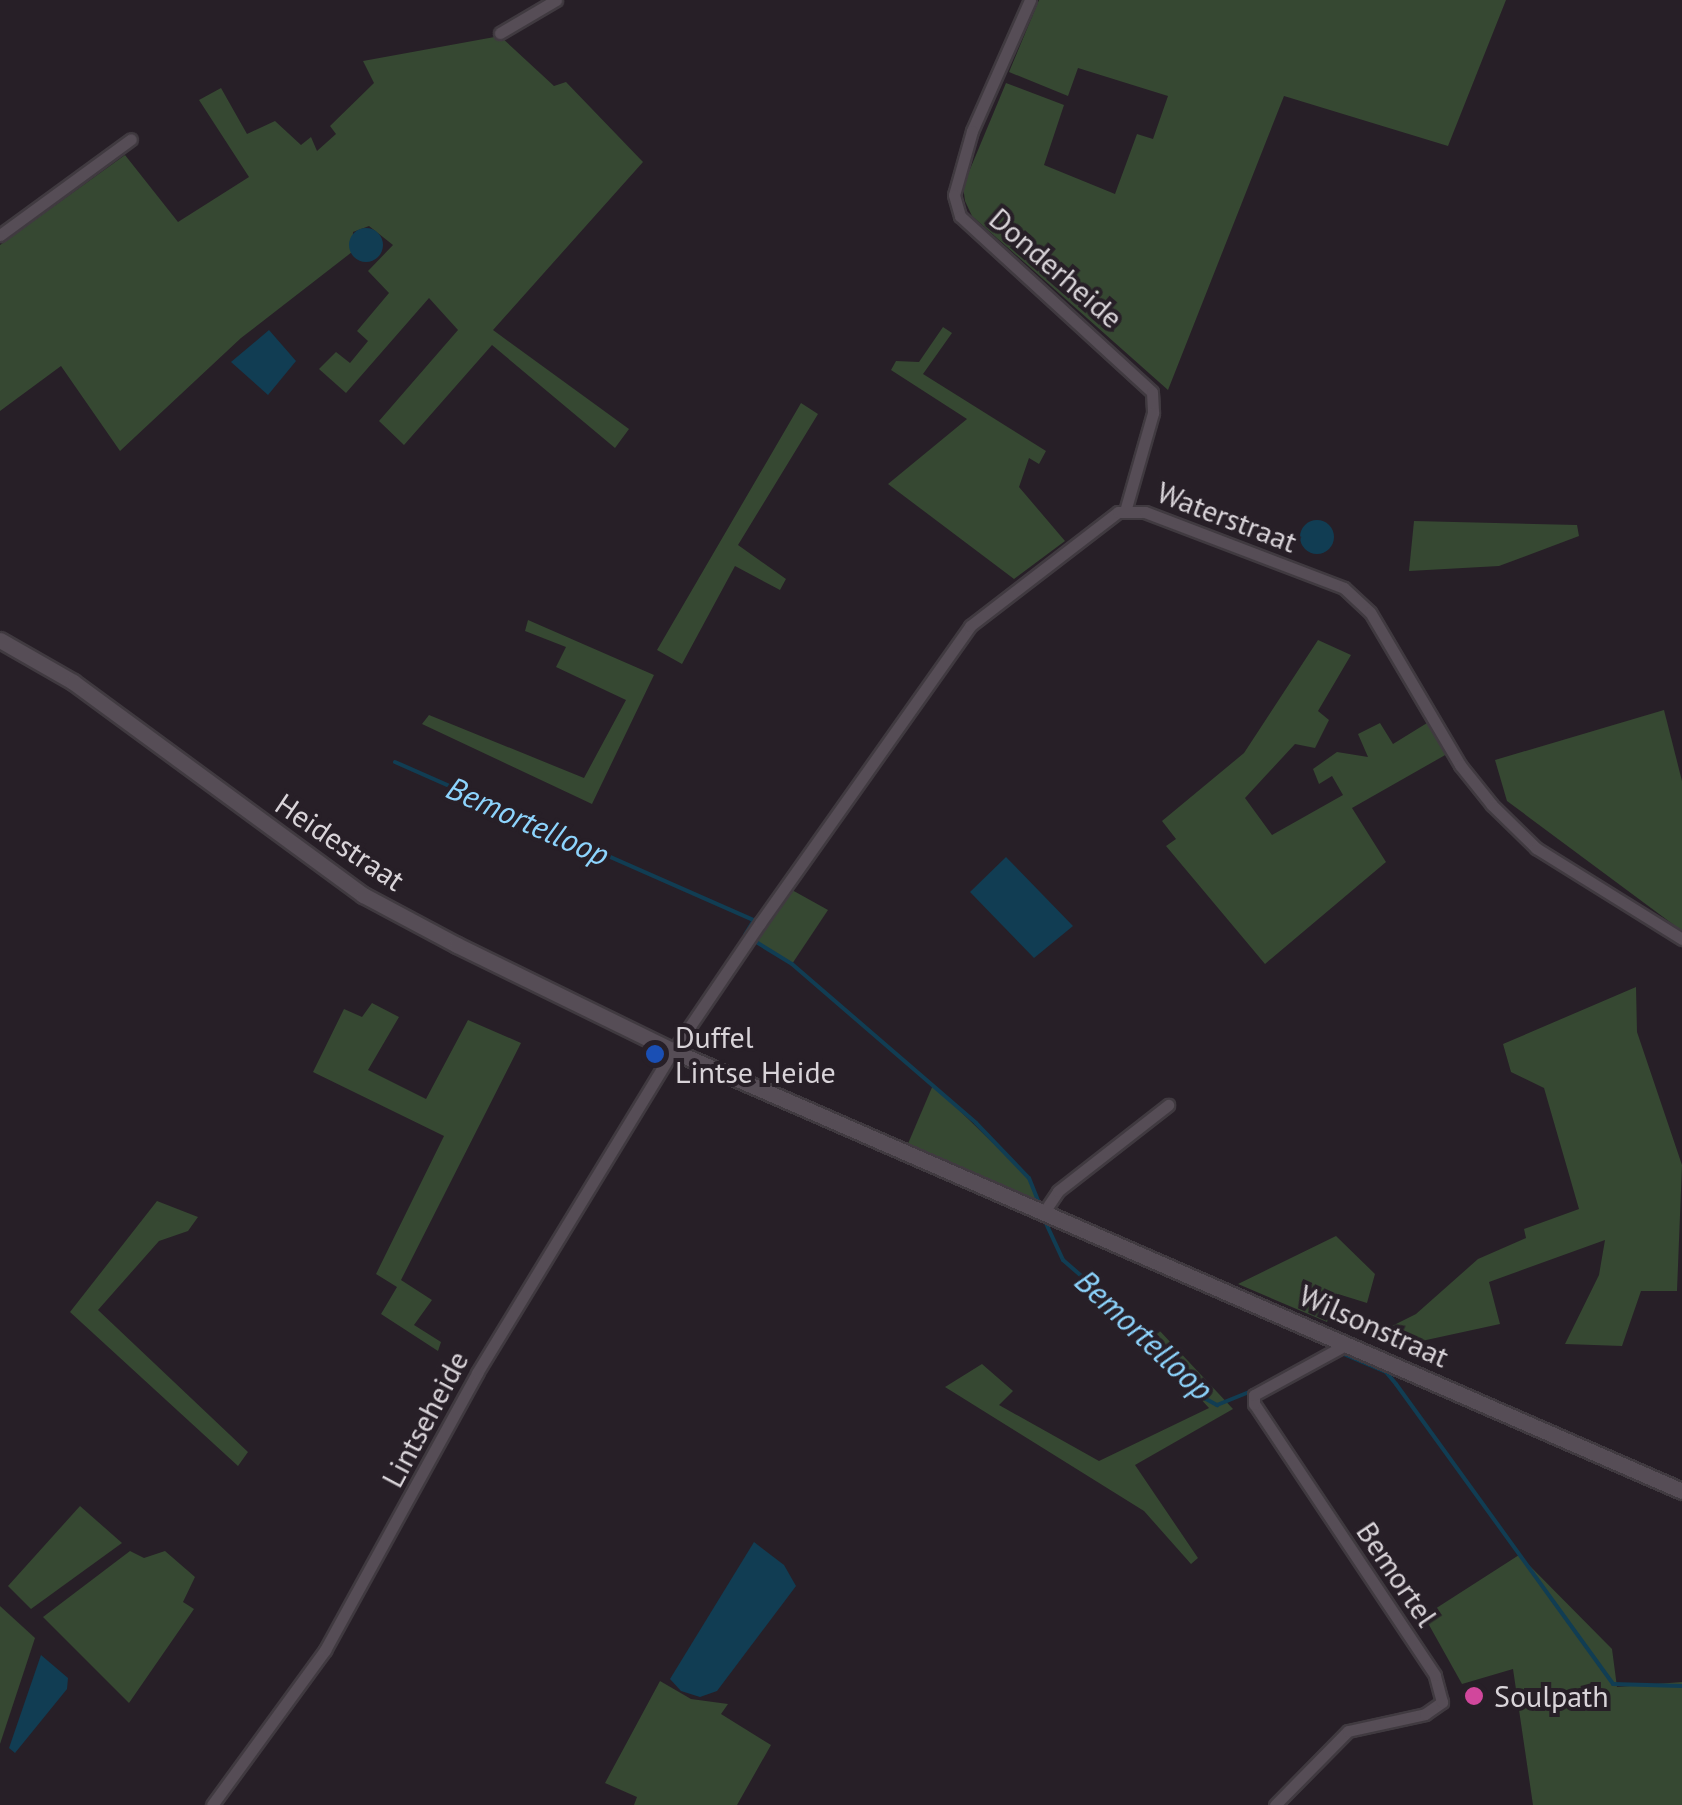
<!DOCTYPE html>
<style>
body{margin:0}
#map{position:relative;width:1682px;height:1805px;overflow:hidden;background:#271f27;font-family:"PT Sans",sans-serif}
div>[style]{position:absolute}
.green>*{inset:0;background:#364832}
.water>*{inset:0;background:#113d53}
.round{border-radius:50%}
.stream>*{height:4px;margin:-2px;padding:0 2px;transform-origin:2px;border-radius:2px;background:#113d53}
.roads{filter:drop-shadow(2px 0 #403a40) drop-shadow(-2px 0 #403a40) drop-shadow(0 2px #403a40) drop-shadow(0 -2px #403a40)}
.street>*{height:11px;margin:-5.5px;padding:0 5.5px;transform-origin:5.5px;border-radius:5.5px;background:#564d56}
.secondary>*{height:15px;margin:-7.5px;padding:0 7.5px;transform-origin:7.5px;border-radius:7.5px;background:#564d56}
.dots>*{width:28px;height:28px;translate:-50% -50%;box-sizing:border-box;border:5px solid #271f27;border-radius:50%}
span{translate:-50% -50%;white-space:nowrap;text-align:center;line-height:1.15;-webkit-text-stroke:8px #271f27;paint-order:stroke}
.street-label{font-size:30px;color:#d9d4d9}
.poi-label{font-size:30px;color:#d9d4d9}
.left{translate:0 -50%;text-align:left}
.water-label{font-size:32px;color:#8dd4fd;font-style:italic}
</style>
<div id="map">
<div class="green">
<i style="clip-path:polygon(1039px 0,1506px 0,1448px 146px,1284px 96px,1168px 390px,972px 216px,965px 201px,963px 186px,1006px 83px,1064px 105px,1044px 165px,1115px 194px,1137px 134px,1153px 139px,1168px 96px,1078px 68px,1068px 96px,1009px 72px)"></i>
<i style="clip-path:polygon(500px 36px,554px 86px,566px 82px,643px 162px,493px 330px,629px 429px,615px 448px,492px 345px,404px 445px,379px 421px,458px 330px,429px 298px,346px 393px,319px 369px,336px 352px,350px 363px,368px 341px,357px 331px,389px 293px,368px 271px,393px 245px,369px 226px,353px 232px,352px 252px,241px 338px,120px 451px,61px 366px,0 411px,0 245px,125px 155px,178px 222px,249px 177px,199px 100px,221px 88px,247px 134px,275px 121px,301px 145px,311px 137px,317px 151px,336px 134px,330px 126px,374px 83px,363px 61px)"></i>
<i style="clip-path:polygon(943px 327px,952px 333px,923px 374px,1046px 451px,1039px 464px,1029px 458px,1019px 487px,1065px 541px,1014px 579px,888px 484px,967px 419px,891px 370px,896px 361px,919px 362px)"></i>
<i style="clip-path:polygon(801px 403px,818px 414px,738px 545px,786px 579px,780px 590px,735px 566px,682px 664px,657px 650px)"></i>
<i style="clip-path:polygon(1414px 521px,1577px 525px,1579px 536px,1499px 566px,1409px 571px)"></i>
<i style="clip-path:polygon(528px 620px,654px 675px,592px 804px,422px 724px,429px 715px,584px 778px,626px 700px,556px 667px,566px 647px,525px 631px)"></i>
<i style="clip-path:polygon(1318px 640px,1351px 655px,1318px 711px,1329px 720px,1315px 748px,1295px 744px,1245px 798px,1272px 835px,1343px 795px,1332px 776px,1319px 784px,1313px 769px,1337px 752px,1368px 757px,1358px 734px,1380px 723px,1393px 744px,1427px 723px,1447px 754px,1352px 808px,1386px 862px,1265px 964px,1166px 846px,1176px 839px,1162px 821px,1244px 753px)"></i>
<i style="clip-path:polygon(1664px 710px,1682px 781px,1682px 931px,1507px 801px,1495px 760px)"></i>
<i style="clip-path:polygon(792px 890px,828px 910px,792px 964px,753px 940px)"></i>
<i style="clip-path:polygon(1636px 987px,1637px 1032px,1682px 1165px,1677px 1291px,1641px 1291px,1622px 1346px,1565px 1344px,1599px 1275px,1605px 1240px,1489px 1282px,1500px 1324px,1394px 1347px,1388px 1328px,1416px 1314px,1478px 1259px,1526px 1238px,1524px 1229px,1579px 1209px,1544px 1088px,1511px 1072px,1503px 1044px)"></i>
<i style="clip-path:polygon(372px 1003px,399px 1017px,368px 1070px,426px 1099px,468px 1020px,521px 1043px,401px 1280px,432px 1300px,414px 1325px,441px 1342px,438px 1351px,381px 1314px,397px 1287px,376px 1274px,444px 1136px,313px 1072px,344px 1009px,362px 1017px)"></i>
<i style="clip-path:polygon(933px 1085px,1029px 1178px,1040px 1205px,907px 1146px)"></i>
<i style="clip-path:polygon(157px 1201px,198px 1217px,188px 1231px,159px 1241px,98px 1310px,248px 1452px,238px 1466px,70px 1312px)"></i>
<i style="clip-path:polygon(1336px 1236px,1375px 1274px,1367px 1303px,1338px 1294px,1327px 1322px,1238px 1284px)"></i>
<i style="clip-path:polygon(1159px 1330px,1233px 1409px,1135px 1465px,1198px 1558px,1191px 1564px,1144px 1511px,945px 1387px,982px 1364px,1013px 1391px,999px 1405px,1099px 1461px,1209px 1408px,1146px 1340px)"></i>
<i style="clip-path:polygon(80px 1506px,122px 1543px,31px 1609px,8px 1586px)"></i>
<i style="clip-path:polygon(130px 1551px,144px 1558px,165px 1551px,195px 1577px,183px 1602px,194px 1609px,129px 1703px,43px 1617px)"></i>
<i style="clip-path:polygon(1519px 1555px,1612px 1649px,1617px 1687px,1682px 1682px,1682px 1805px,1533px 1805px,1513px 1669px,1462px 1684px,1424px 1616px)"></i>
<i style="clip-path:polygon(0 1606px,35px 1638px,0 1744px)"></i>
<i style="clip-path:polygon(660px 1681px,691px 1699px,728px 1704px,721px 1714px,771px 1745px,737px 1805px,634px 1805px,637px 1797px,605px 1783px)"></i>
</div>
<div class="water">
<i class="round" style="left:349px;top:228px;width:34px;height:34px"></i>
<i style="clip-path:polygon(269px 330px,296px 361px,268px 395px,231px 362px)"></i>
<i class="round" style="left:1300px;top:520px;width:34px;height:34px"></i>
<i style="clip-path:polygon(1006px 857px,1073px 926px,1034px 958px,970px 892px)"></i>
<i style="clip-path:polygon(754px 1542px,784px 1565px,796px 1586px,717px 1691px,700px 1697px,681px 1691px,670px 1679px)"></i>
<i style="clip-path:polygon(41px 1655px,68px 1678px,67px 1689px,15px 1753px,9px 1748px)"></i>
</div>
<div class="stream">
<i style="left:395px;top:762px;width:392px;rotate:23.8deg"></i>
<i style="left:754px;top:920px;width:17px;rotate:121deg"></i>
<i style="left:753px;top:940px;width:46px;rotate:31.6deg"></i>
<i style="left:792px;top:964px;width:243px;rotate:40.8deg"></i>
<i style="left:976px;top:1123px;width:76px;rotate:46.1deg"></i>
<i style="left:1029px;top:1178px;width:29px;rotate:68deg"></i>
<i style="left:1044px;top:1219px;width:45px;rotate:65.1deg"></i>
<i style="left:1063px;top:1260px;width:157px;rotate:40.9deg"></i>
<i style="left:1182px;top:1363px;width:43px;rotate:56.3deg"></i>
<i style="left:1206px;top:1399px;width:13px;rotate:29deg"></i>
<i style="left:1217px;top:1405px;width:40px;rotate:-22deg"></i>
<i style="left:1339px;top:1352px;width:51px;rotate:23.1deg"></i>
<i style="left:1386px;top:1372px;width:16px;rotate:50deg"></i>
<i style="left:1396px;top:1384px;width:370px;rotate:54.1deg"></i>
<i style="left:1613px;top:1684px;width:69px;rotate:1.7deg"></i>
</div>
<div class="roads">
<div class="street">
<i style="left:1030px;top:0;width:143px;rotate:113.9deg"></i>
<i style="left:972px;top:131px;width:66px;rotate:105.7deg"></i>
<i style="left:954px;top:195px;width:22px;rotate:74deg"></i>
<i style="left:960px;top:216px;width:260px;rotate:42.5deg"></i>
<i style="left:1152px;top:392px;width:21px;rotate:87deg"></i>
<i style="left:1153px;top:413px;width:102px;rotate:105.9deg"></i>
<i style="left:500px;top:33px;width:65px;rotate:-30.5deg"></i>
<i style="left:0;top:235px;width:162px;rotate:-36.2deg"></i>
<i style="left:1044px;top:1212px;width:25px;rotate:-56deg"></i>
<i style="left:1058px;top:1191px;width:140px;rotate:-38deg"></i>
<i style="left:212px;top:1805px;width:192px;rotate:-53.9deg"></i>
<i style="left:325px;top:1650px;width:316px;rotate:-61.2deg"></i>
<i style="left:477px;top:1373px;width:370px;rotate:-58.7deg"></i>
<i style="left:669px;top:1057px;width:162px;rotate:-55.8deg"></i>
<i style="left:760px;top:923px;width:364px;rotate:-54.7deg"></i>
<i style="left:970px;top:626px;width:187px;rotate:-37.6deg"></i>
<i style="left:1118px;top:512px;width:27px"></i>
<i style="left:1145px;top:512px;width:213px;rotate:20.9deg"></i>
<i style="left:1344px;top:588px;width:35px;rotate:43deg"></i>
<i style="left:1370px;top:612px;width:178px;rotate:59.5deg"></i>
<i style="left:1460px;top:765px;width:51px;rotate:51.3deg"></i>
<i style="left:1492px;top:805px;width:62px;rotate:44.3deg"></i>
<i style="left:1536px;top:848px;width:172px;rotate:31.9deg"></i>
<i style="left:1275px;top:1805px;width:104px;rotate:-45.4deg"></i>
<i style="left:1348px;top:1731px;width:79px;rotate:-12.4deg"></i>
<i style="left:1425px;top:1714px;width:21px;rotate:-35deg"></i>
<i style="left:1442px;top:1702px;width:28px;rotate:-105deg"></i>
<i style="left:1435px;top:1675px;width:326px;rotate:-123.7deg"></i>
<i style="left:1254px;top:1404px;width:9px;rotate:-90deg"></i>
<i style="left:1254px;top:1395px;width:106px;rotate:-28.7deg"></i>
</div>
<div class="secondary">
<i style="left:0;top:640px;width:84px;rotate:29.9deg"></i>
<i style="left:73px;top:682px;width:360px;rotate:36.3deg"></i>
<i style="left:363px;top:895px;width:106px;rotate:28deg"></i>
<i style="left:457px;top:945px;width:241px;rotate:26.1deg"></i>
<i style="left:673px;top:1051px;width:1101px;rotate:23.56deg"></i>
</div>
</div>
<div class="dots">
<i style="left:655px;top:1054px;background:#1a4fb4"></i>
<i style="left:1474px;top:1696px;background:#d1479c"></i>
</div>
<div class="street-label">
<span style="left:1056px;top:268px;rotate:41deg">Donderheide</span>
<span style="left:1227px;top:517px;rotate:21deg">Waterstraat</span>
<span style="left:340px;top:842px;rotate:34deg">Heidestraat</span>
<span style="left:1374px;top:1326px;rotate:24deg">Wilsonstraat</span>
<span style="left:425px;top:1419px;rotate:-62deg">Lintseheide</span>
<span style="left:1397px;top:1574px;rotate:56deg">Bemortel</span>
</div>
<div class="poi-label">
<span class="left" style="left:675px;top:1054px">Duffel<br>Lintse Heide</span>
<span class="left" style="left:1494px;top:1696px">Soulpath</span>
</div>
<div class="water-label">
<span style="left:528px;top:821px;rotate:24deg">Bemortelloop</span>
<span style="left:1144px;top:1335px;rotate:43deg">Bemortelloop</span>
</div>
</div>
